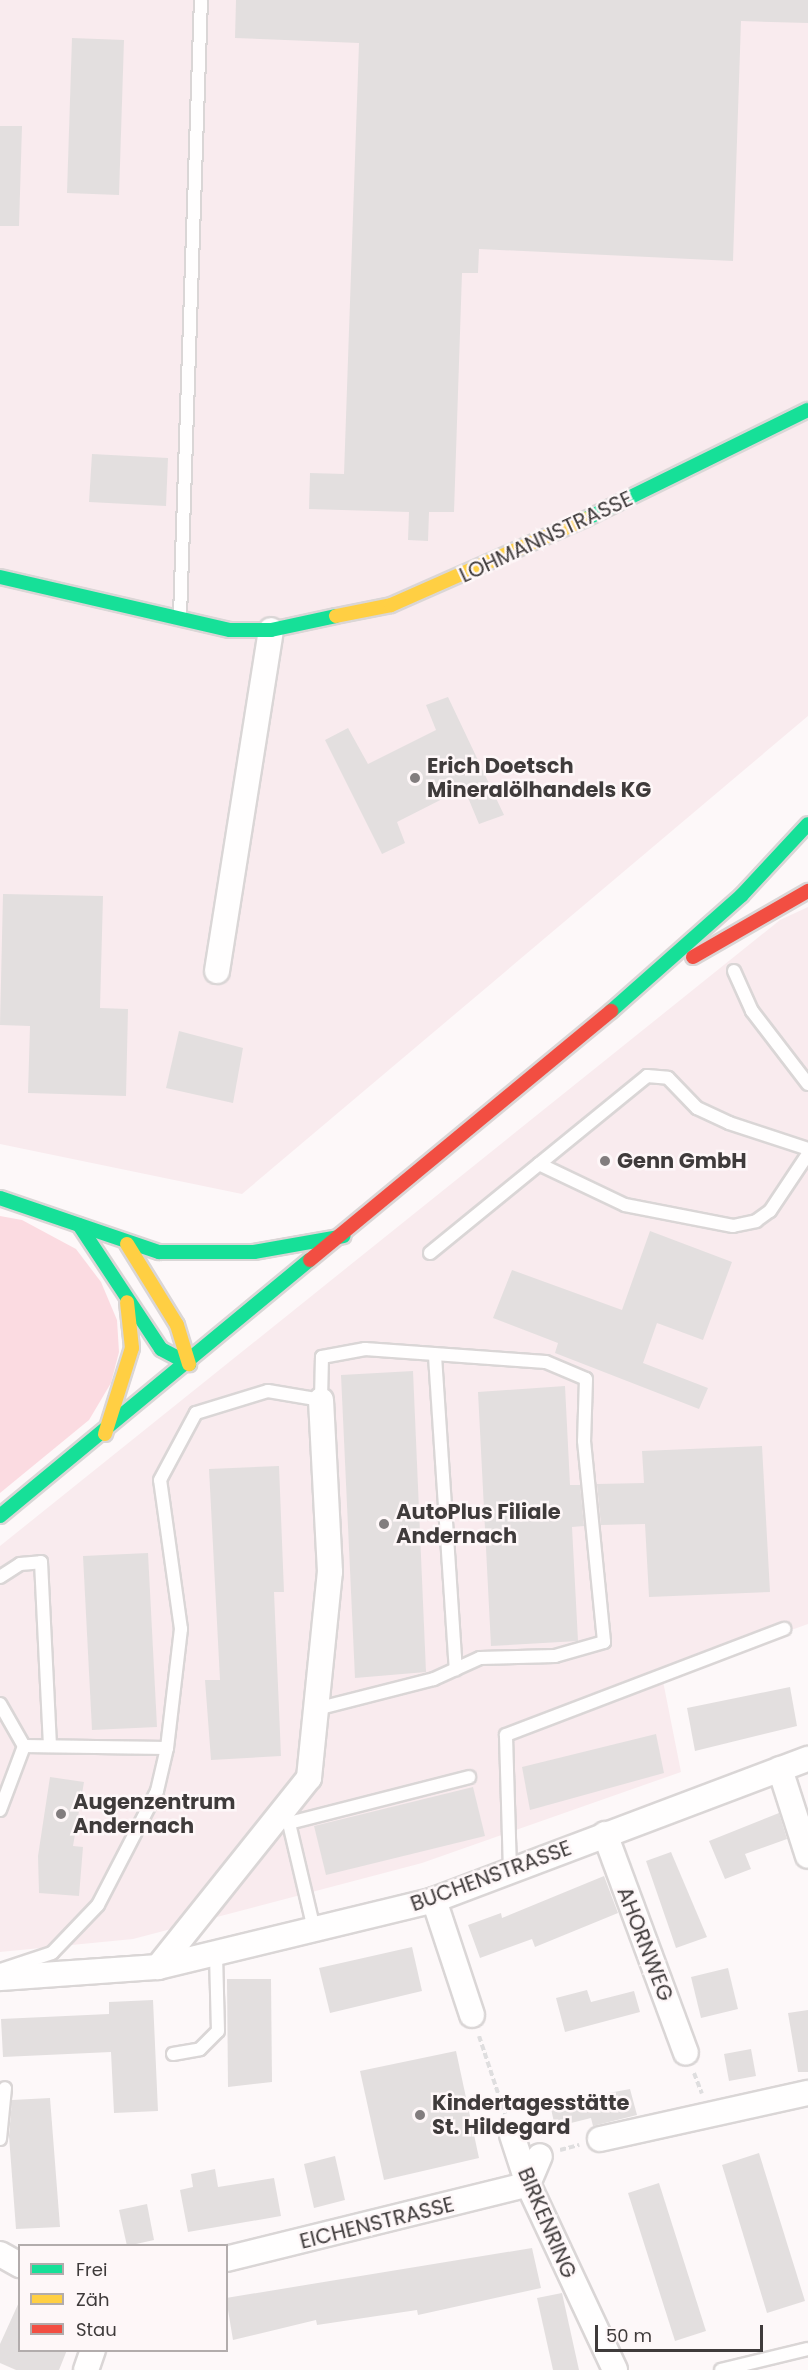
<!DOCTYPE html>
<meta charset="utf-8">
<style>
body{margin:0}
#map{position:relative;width:808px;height:2370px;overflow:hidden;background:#fdf8f9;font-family:Poppins,sans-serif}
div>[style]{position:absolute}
.built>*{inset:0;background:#f9ebee}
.green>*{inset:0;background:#fbdbe1}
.building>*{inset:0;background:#e3dfdf}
.path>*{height:4px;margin-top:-2px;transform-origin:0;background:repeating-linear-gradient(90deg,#dfdedf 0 6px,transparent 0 9px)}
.roads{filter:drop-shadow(2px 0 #dad6d6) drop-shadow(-2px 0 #dad6d6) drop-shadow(0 2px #dad6d6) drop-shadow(0 -2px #dad6d6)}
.lane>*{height:12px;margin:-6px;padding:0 6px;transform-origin:6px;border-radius:6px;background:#fffefe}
.street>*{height:24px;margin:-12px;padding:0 12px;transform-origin:12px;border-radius:12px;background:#fffefe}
.fast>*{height:14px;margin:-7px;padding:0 7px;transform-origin:7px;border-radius:7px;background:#16e098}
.slow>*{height:14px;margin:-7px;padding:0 7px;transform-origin:7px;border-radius:7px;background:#ffcf43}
.jam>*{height:14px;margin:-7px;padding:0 7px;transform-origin:7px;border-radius:7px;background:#f24e42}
.dots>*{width:16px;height:16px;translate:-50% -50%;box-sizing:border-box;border:3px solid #fef7f8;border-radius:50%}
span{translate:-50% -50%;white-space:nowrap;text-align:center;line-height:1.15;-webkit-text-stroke:5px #fef7f8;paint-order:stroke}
.street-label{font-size:21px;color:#3f3b3b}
.poi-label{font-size:21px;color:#3f3b3b;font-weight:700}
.left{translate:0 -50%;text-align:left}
.legend{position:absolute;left:18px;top:2244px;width:210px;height:108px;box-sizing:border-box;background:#fef7f8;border:2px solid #b2acac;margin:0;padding:8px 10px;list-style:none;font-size:18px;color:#3f3b3b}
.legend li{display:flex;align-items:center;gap:12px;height:30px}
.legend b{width:30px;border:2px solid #b2acac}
.scale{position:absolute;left:595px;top:2325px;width:168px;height:27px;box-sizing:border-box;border:3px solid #3f3b3b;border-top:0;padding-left:8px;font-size:18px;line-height:21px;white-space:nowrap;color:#3f3b3b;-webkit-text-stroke:4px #fef7f8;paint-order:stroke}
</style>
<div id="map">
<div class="built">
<i style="clip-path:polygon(0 0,808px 0,808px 716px,242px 1194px,0 1144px)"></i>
<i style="clip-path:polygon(808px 907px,808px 1624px,662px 1676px,681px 1772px,422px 1863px,133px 1939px,0 1952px,0 1546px,780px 920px)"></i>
</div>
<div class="green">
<i style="clip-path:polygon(0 1216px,22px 1220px,76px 1249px,101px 1282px,117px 1320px,119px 1352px,111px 1383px,89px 1420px,0 1493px)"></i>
</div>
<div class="building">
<i style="clip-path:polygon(236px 0,808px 0,808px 23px,741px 21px,733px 261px,479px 249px,478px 273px,462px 273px,454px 512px,429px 512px,428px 541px,408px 540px,409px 512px,309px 509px,310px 473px,344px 474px,359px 43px,235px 38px)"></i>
<i style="clip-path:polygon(72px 38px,124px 40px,119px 195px,67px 193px)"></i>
<i style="clip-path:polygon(0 126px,22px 126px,19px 226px,0 226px)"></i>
<i style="clip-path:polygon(92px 454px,168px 458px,166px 506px,89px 502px)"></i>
<i style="clip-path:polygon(448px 697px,504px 815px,479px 824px,464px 788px,397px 822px,405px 843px,382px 854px,325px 740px,348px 728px,368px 764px,436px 730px,426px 705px)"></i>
<i style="clip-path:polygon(3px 894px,103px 896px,100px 1008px,128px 1009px,126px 1096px,28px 1093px,30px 1026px,0 1025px)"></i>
<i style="clip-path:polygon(179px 1031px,243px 1048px,233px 1103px,166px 1088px)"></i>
<i style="clip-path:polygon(650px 1231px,732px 1262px,703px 1340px,657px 1323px,643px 1363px,708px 1388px,699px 1409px,555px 1353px,558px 1343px,493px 1318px,512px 1270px,622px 1310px)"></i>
<i style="clip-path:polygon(413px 1371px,426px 1672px,355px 1678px,341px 1375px)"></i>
<i style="clip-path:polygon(565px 1386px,570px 1485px,580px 1485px,584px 1526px,572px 1527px,578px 1641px,491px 1646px,478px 1392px)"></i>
<i style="clip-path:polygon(762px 1446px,770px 1592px,649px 1597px,645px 1524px,601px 1525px,597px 1484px,644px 1483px,642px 1451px)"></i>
<i style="clip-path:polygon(279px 1466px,284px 1592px,274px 1592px,281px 1756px,211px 1760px,205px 1680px,220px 1680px,209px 1469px)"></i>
<i style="clip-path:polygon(148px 1553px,157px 1727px,92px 1730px,83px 1556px)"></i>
<i style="clip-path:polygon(790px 1687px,797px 1726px,695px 1751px,687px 1708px)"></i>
<i style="clip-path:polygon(656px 1734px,664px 1773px,530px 1810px,522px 1767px)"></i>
<i style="clip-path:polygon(50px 1777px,84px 1782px,73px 1846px,83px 1847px,79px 1896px,39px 1893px,38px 1856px)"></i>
<i style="clip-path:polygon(473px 1787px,485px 1836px,326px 1875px,314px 1826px)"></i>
<i style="clip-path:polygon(779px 1813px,787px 1839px,745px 1854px,751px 1869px,725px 1879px,709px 1841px)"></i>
<i style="clip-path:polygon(671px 1852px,707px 1937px,676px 1948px,646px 1861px)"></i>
<i style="clip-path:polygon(604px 1876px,618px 1913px,535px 1947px,532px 1939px,480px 1958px,468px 1925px,501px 1913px,502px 1918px)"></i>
<i style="clip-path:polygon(412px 1947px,422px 1991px,330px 2013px,319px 1968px)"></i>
<i style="clip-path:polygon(728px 1968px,738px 2009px,701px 2018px,691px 1977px)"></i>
<i style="clip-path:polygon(227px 1979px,271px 1979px,272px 2082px,228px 2087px)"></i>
<i style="clip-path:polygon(587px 1990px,591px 2002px,634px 1991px,640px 2012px,565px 2032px,556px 1998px)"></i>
<i style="clip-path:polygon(153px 2000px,158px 2111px,114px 2113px,111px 2052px,3px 2057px,1px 2019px,109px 2014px,109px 2002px)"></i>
<i style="clip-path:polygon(808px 2010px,808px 2072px,798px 2072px,788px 2013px)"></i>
<i style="clip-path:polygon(751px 2049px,756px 2076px,729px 2081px,724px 2054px)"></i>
<i style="clip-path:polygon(456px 2051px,479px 2158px,384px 2180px,360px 2071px)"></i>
<i style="clip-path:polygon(630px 2089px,637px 2115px,593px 2126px,591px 2118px,555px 2127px,550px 2104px)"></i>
<i style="clip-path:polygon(50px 2098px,60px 2227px,16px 2229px,9px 2136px,12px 2100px)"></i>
<i style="clip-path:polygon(759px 2153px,805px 2301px,767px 2313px,722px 2165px)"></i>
<i style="clip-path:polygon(335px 2156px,345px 2200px,314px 2208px,304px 2164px)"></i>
<i style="clip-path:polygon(215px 2169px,218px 2187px,274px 2178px,281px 2216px,188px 2232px,180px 2190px,193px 2187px,191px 2174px)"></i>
<i style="clip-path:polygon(659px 2183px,706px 2331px,675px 2341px,628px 2193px)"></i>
<i style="clip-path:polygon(147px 2204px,154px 2240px,127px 2246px,119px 2210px)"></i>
<i style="clip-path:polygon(532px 2248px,541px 2288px,418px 2315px,417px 2310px,317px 2325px,316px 2320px,233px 2340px,226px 2298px)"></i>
<i style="clip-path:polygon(562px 2293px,579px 2370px,553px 2370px,537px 2298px)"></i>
<i style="clip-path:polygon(20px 2300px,20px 2350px,67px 2350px,59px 2370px,16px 2370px,0 2363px,0 2344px)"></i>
</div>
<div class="path">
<i style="left:479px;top:2036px;width:82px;rotate:71.6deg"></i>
<i style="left:694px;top:2073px;width:22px;rotate:69deg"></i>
<i style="left:560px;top:2150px;width:20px;rotate:-15deg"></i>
</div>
<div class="roads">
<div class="lane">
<i style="left:180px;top:616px;width:616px;rotate:-88.05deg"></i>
<i style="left:734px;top:971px;width:44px;rotate:65.8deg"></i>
<i style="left:752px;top:1011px;width:92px;rotate:52.5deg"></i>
<i style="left:539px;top:1164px;width:95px;rotate:25.5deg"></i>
<i style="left:625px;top:1205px;width:110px;rotate:11deg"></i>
<i style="left:733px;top:1226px;width:24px;rotate:-12deg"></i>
<i style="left:756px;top:1221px;width:17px;rotate:-36deg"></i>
<i style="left:770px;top:1211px;width:69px;rotate:-56.3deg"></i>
<i style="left:430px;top:1253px;width:280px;rotate:-39.2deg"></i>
<i style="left:647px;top:1076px;width:21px;rotate:5deg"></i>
<i style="left:668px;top:1078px;width:42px;rotate:46deg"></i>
<i style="left:697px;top:1108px;width:35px;rotate:25deg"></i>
<i style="left:729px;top:1123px;width:83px;rotate:18.2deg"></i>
<i style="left:435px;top:1356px;width:314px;rotate:86.2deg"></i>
<i style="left:0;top:1577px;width:24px;rotate:-33deg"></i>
<i style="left:20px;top:1564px;width:21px;rotate:-5deg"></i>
<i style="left:41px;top:1562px;width:183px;rotate:87.2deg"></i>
<i style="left:0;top:1704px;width:48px;rotate:60.3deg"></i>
<i style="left:167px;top:1748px;width:120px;rotate:-83.3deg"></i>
<i style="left:181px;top:1629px;width:150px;rotate:-98deg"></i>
<i style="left:160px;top:1480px;width:76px;rotate:-61.8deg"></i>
<i style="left:196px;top:1413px;width:75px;rotate:-17deg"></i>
<i style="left:268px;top:1391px;width:54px;rotate:9.6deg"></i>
<i style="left:321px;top:1400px;width:43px;rotate:-88.7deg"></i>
<i style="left:322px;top:1357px;width:44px;rotate:-10.5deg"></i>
<i style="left:365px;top:1349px;width:181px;rotate:4.1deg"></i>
<i style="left:546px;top:1362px;width:43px;rotate:23deg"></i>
<i style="left:586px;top:1379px;width:62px;rotate:91.8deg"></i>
<i style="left:584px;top:1441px;width:202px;rotate:84.3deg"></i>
<i style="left:604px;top:1642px;width:51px;rotate:164.1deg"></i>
<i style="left:555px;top:1656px;width:75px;rotate:178.5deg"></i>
<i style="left:480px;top:1658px;width:51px;rotate:155.5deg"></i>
<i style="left:434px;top:1679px;width:122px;rotate:165.7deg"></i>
<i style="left:0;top:1810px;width:68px;rotate:-69.4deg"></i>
<i style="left:24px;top:1746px;width:143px;rotate:0.8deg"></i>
<i style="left:167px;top:1748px;width:44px;rotate:103.1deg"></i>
<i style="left:157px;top:1791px;width:128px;rotate:117.4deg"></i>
<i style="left:98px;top:1905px;width:66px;rotate:133.8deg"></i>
<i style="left:52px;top:1953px;width:54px;rotate:161.6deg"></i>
<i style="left:510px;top:1871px;width:136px;rotate:-91.7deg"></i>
<i style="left:506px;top:1735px;width:298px;rotate:-20.9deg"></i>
<i style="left:314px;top:1929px;width:109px;rotate:-103.3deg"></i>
<i style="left:289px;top:1823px;width:186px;rotate:-14.3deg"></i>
<i style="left:173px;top:2054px;width:27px;rotate:-10deg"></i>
<i style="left:200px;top:2049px;width:25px;rotate:-45deg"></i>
<i style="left:218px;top:2031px;width:78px;rotate:-91.5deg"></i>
<i style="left:0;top:2139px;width:51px;rotate:-84.4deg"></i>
<i style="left:721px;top:2370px;width:89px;rotate:-13.6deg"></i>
</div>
<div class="street">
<i style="left:217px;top:971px;width:345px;rotate:-81deg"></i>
<i style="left:780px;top:1769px;width:91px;rotate:72.2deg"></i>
<i style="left:605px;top:1834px;width:233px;rotate:69.7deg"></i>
<i style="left:434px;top:1900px;width:121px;rotate:71.7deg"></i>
<i style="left:158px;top:1967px;width:242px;rotate:-51.4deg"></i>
<i style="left:309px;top:1778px;width:207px;rotate:-84.2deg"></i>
<i style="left:330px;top:1572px;width:172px;rotate:-93deg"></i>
<i style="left:0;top:1978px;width:158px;rotate:-4deg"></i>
<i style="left:158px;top:1967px;width:284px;rotate:-13.6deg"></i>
<i style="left:434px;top:1900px;width:400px;rotate:-20.7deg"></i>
<i style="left:512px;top:2135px;width:52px;rotate:71.9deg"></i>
<i style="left:528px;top:2184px;width:205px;rotate:64.9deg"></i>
<i style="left:600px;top:2139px;width:213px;rotate:-12.5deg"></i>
<i style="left:0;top:2254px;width:23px;rotate:29deg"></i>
<i style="left:226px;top:2259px;width:311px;rotate:-13.9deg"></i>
<i style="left:528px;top:2184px;width:30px;rotate:-67deg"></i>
<i style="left:86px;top:2370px;width:21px;rotate:-71deg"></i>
</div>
<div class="fast">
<i style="left:586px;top:519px;width:247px;rotate:-26.2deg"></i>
<i style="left:0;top:577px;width:236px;rotate:13deg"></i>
<i style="left:230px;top:630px;width:41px"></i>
<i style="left:271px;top:630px;width:66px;rotate:-12.2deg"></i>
<i style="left:611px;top:1011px;width:174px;rotate:-41.5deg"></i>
<i style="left:741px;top:896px;width:98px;rotate:-47.1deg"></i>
<i style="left:0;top:1198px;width:168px;rotate:18.8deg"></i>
<i style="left:159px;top:1252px;width:95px"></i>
<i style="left:254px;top:1252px;width:91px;rotate:-10.1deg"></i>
<i style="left:79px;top:1225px;width:149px;rotate:56.5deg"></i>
<i style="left:161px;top:1349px;width:32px;rotate:28deg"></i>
<i style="left:0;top:1516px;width:402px;rotate:-39.6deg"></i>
</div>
<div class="slow">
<i style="left:336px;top:616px;width:56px;rotate:-11.3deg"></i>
<i style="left:391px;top:605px;width:213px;rotate:-23.8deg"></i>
<i style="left:127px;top:1244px;width:95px;rotate:58.3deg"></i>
<i style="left:177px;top:1325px;width:41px;rotate:72.9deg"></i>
<i style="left:105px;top:1434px;width:90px;rotate:-72.6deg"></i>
<i style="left:132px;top:1348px;width:46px;rotate:-96.2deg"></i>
</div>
<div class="jam">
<i style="left:693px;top:957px;width:133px;rotate:-29.9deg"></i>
<i style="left:310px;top:1260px;width:391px;rotate:-39.6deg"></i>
</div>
</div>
<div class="dots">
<i style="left:415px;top:778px;background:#827d7e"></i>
<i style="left:605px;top:1161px;background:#827d7e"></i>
<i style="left:384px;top:1524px;background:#827d7e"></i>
<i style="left:61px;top:1814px;background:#827d7e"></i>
<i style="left:420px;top:2115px;background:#827d7e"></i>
</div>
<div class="street-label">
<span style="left:546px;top:537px;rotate:-25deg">LOHMANNSTRASSE</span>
<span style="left:491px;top:1876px;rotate:-20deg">BUCHENSTRASSE</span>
<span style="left:645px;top:1944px;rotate:69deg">AHORNWEG</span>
<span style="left:377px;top:2223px;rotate:-14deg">EICHENSTRASSE</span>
<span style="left:547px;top:2223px;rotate:67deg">BIRKENRING</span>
</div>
<div class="poi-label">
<span class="left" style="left:427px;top:778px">Erich Doetsch<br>Mineralölhandels KG</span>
<span class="left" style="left:617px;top:1161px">Genn GmbH</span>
<span class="left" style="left:396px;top:1524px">AutoPlus Filiale<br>Andernach</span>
<span class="left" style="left:73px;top:1814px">Augenzentrum<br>Andernach</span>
<span class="left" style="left:432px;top:2115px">Kindertagesstätte<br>St. Hildegard</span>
</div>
<ul class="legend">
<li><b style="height:8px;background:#16e098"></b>Frei</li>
<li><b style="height:8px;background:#ffcf43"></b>Zäh</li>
<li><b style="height:8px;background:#f24e42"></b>Stau</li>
</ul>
<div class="scale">50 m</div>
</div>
